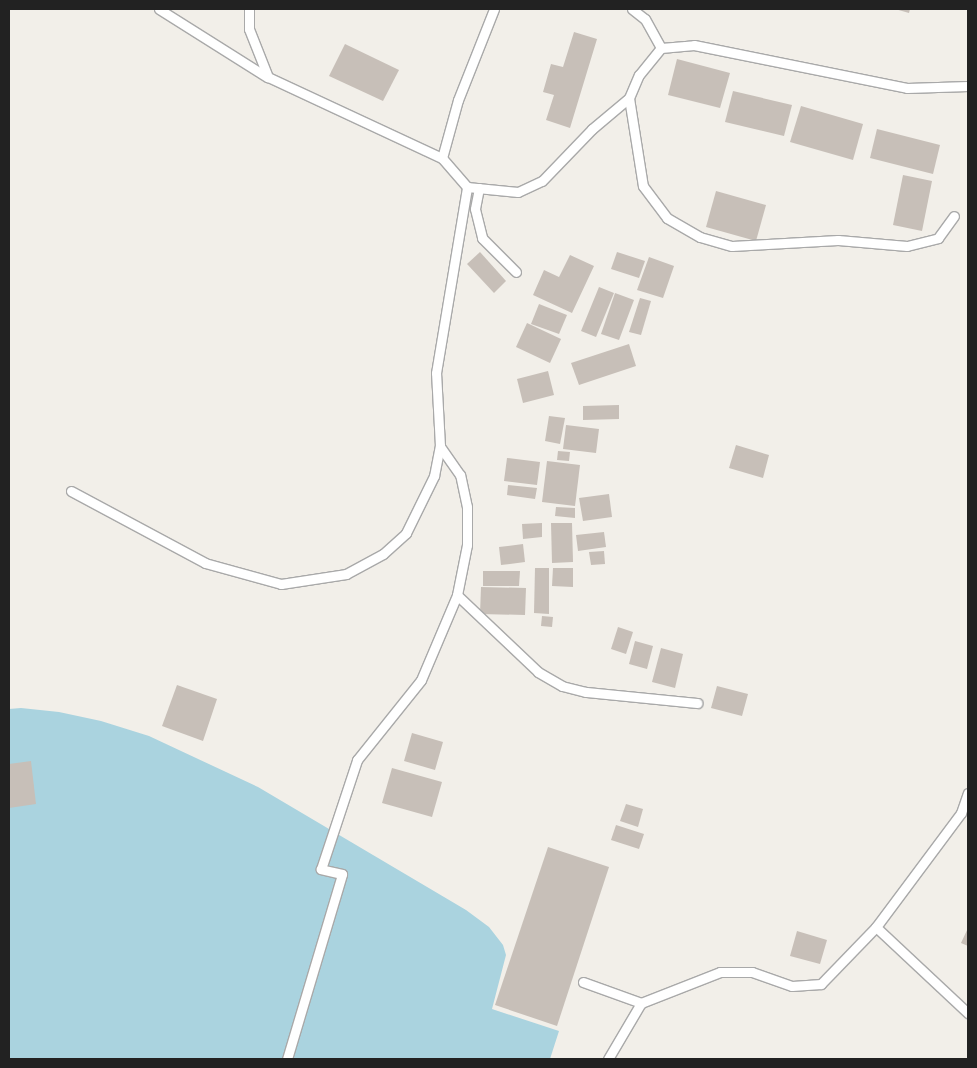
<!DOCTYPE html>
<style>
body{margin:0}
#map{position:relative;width:977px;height:1068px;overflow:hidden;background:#f2efe9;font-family:"Sofia Sans Condensed",sans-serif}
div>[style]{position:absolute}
.water>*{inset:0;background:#aad3df}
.building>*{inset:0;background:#c7bfb8}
.roads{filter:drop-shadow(1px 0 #a9a9a9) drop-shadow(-1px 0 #a9a9a9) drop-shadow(0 1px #a9a9a9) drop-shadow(0 -1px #a9a9a9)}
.lane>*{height:9px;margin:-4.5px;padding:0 4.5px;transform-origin:4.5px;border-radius:4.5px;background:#fff}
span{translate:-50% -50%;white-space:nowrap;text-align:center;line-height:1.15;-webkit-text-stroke:4px #fff;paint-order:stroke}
.frame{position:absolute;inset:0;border:10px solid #222;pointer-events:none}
</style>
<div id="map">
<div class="water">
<i style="clip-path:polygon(21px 708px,59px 712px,101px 721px,149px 736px,258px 787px,466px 910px,489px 927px,503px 945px,506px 955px,492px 1009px,559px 1031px,550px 1059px,9px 1059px,9px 709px)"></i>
</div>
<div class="building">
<i style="clip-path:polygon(895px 9px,910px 9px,909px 13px)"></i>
<i style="clip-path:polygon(574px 32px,597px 39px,570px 128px,546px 120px,554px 95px,543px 92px,551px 64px,563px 67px)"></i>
<i style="clip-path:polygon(345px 44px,399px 70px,383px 101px,329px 76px)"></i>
<i style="clip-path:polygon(677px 59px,730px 73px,720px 108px,668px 95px)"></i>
<i style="clip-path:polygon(733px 91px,792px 105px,784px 136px,725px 122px)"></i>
<i style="clip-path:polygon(801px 106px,863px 124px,853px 160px,790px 142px)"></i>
<i style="clip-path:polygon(877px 129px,940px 145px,933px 174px,870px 158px)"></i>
<i style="clip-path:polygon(903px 175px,932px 181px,922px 231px,893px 225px)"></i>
<i style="clip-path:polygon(716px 191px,766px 205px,756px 241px,706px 227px)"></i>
<i style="clip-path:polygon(480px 252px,506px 281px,494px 293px,467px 264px)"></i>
<i style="clip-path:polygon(617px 252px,645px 261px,639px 278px,611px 269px)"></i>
<i style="clip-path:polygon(570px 255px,594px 266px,572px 313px,533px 295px,544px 270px,559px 277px)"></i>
<i style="clip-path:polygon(649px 257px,674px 266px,663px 298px,637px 290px)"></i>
<i style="clip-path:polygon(599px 287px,614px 293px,596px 337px,581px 331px)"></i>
<i style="clip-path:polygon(615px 293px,634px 300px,619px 340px,601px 334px)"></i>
<i style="clip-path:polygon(640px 298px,651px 301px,641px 335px,629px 332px)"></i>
<i style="clip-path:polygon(539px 304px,567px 315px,559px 334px,531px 324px)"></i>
<i style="clip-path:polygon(527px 323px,561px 339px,550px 363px,516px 347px)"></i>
<i style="clip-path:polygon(629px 344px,636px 366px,579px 385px,571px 363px)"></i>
<i style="clip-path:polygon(548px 371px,554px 395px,523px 403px,517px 379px)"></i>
<i style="clip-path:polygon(619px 405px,619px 419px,583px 420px,583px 406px)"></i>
<i style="clip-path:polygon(549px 416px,565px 418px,560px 444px,545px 441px)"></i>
<i style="clip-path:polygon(566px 425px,599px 429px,596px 453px,563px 449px)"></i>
<i style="clip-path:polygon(736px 445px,769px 455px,763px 478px,729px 468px)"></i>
<i style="clip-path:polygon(558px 451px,570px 452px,569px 461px,557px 460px)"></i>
<i style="clip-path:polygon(507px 458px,540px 462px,537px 485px,504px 481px)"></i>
<i style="clip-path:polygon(547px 461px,580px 465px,575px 506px,542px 502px)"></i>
<i style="clip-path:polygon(508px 485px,537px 488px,535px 499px,507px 495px)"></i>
<i style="clip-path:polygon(609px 494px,612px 517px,583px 521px,579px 498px)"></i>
<i style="clip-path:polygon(556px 507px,575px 508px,575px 518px,555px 516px)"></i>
<i style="clip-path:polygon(542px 523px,542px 537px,523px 539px,522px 524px)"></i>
<i style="clip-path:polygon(551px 523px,572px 523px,573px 562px,552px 563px)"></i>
<i style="clip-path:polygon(604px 532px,606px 547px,578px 551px,576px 535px)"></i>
<i style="clip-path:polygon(523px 544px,525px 562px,501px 565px,499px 547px)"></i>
<i style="clip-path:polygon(604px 551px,605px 564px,591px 565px,589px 552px)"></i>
<i style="clip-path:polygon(535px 568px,549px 568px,549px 614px,534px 613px)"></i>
<i style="clip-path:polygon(553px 568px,573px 568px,573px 587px,552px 586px)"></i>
<i style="clip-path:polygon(483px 571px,520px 571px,519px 586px,483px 586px)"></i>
<i style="clip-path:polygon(481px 587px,526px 588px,525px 615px,480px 614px)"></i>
<i style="clip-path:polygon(542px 616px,553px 617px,552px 627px,541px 626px)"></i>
<i style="clip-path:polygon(618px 627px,633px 632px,626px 654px,611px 649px)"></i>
<i style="clip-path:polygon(635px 641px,653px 646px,647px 669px,629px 664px)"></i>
<i style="clip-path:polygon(661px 648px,683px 654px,675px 688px,652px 682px)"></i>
<i style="clip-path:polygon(177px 685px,217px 699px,203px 741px,162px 726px)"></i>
<i style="clip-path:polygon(717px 686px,748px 694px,742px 716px,711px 708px)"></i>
<i style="clip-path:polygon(412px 733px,443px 742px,435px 770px,404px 761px)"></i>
<i style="clip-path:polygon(31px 761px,36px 804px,9px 808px,9px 764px)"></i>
<i style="clip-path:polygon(392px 768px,442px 782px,432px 817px,382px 803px)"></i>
<i style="clip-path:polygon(626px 804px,643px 809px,638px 827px,620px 821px)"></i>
<i style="clip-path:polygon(616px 825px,644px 834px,639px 849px,611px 840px)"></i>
<i style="clip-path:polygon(548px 847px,609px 867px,557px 1026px,495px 1005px)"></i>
<i style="clip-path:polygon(968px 928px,968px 946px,961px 943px)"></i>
<i style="clip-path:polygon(797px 931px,827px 940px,820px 964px,790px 956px)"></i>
</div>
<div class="roads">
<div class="lane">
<i style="left:159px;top:9px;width:128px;rotate:32.2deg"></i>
<i style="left:249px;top:9px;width:20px;rotate:90deg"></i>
<i style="left:249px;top:29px;width:52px;rotate:68.4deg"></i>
<i style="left:268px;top:77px;width:192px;rotate:25deg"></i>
<i style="left:442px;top:158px;width:38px;rotate:49deg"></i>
<i style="left:467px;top:187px;width:51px;rotate:5.6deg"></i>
<i style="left:518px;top:192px;width:26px;rotate:-25deg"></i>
<i style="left:542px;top:181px;width:72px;rotate:-46.1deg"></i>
<i style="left:592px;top:129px;width:48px;rotate:-40deg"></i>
<i style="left:629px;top:98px;width:25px;rotate:-67deg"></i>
<i style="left:639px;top:75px;width:35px;rotate:-51deg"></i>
<i style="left:661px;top:48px;width:33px;rotate:-5deg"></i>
<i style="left:694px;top:45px;width:217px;rotate:11.4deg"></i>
<i style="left:907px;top:88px;width:61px;rotate:-1.9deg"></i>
<i style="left:632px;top:9px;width:16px;rotate:38deg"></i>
<i style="left:645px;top:19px;width:33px;rotate:61deg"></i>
<i style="left:629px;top:98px;width:89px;rotate:81deg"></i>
<i style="left:643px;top:186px;width:40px;rotate:53deg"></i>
<i style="left:667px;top:218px;width:38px;rotate:30deg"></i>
<i style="left:700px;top:237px;width:33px;rotate:16deg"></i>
<i style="left:732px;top:246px;width:106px;rotate:-3.2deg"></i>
<i style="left:838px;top:240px;width:69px;rotate:5deg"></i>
<i style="left:907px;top:246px;width:32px;rotate:-14deg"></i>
<i style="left:938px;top:238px;width:27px;rotate:-54deg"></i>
<i style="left:442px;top:158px;width:60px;rotate:-74.6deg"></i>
<i style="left:458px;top:100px;width:98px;rotate:-68.4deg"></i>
<i style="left:479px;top:188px;width:21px;rotate:101deg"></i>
<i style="left:475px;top:209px;width:30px;rotate:76deg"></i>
<i style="left:482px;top:238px;width:48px;rotate:45deg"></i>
<i style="left:71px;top:491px;width:152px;rotate:28.2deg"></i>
<i style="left:205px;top:563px;width:79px;rotate:15.4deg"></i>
<i style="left:281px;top:584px;width:66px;rotate:-8.7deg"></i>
<i style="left:346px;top:574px;width:42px;rotate:-28.4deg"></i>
<i style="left:383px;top:554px;width:31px;rotate:-42deg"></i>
<i style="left:406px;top:533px;width:64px;rotate:-63.8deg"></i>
<i style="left:434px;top:476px;width:31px;rotate:-79deg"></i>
<i style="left:440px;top:446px;width:73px;rotate:-93.1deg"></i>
<i style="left:436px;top:373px;width:189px;rotate:-80.5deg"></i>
<i style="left:457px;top:595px;width:112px;rotate:43.5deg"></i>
<i style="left:538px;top:672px;width:28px;rotate:30deg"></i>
<i style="left:562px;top:686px;width:25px;rotate:14deg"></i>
<i style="left:586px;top:692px;width:112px;rotate:5.7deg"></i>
<i style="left:876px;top:927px;width:126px;rotate:43.1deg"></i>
<i style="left:583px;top:982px;width:62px;rotate:19.9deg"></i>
<i style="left:287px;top:1059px;width:193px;rotate:-73.4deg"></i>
<i style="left:342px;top:874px;width:22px;rotate:-167deg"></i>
<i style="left:321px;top:869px;width:115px;rotate:-71.7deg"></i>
<i style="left:357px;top:760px;width:102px;rotate:-51.3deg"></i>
<i style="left:421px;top:680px;width:92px;rotate:-67deg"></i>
<i style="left:457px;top:595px;width:51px;rotate:-78.7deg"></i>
<i style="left:467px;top:545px;width:38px;rotate:-90deg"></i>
<i style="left:467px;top:507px;width:33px;rotate:-102deg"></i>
<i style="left:460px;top:475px;width:35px;rotate:-125deg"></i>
<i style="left:608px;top:1059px;width:65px;rotate:-59.5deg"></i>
<i style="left:641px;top:1003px;width:85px;rotate:-21.4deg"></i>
<i style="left:720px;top:972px;width:32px"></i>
<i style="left:752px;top:972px;width:42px;rotate:19.3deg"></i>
<i style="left:792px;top:986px;width:29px;rotate:-4deg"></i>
<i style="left:821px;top:984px;width:79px;rotate:-46deg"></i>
<i style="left:876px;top:927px;width:142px;rotate:-53.3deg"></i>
<i style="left:961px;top:813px;width:21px;rotate:-71deg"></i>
</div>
</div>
<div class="frame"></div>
</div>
